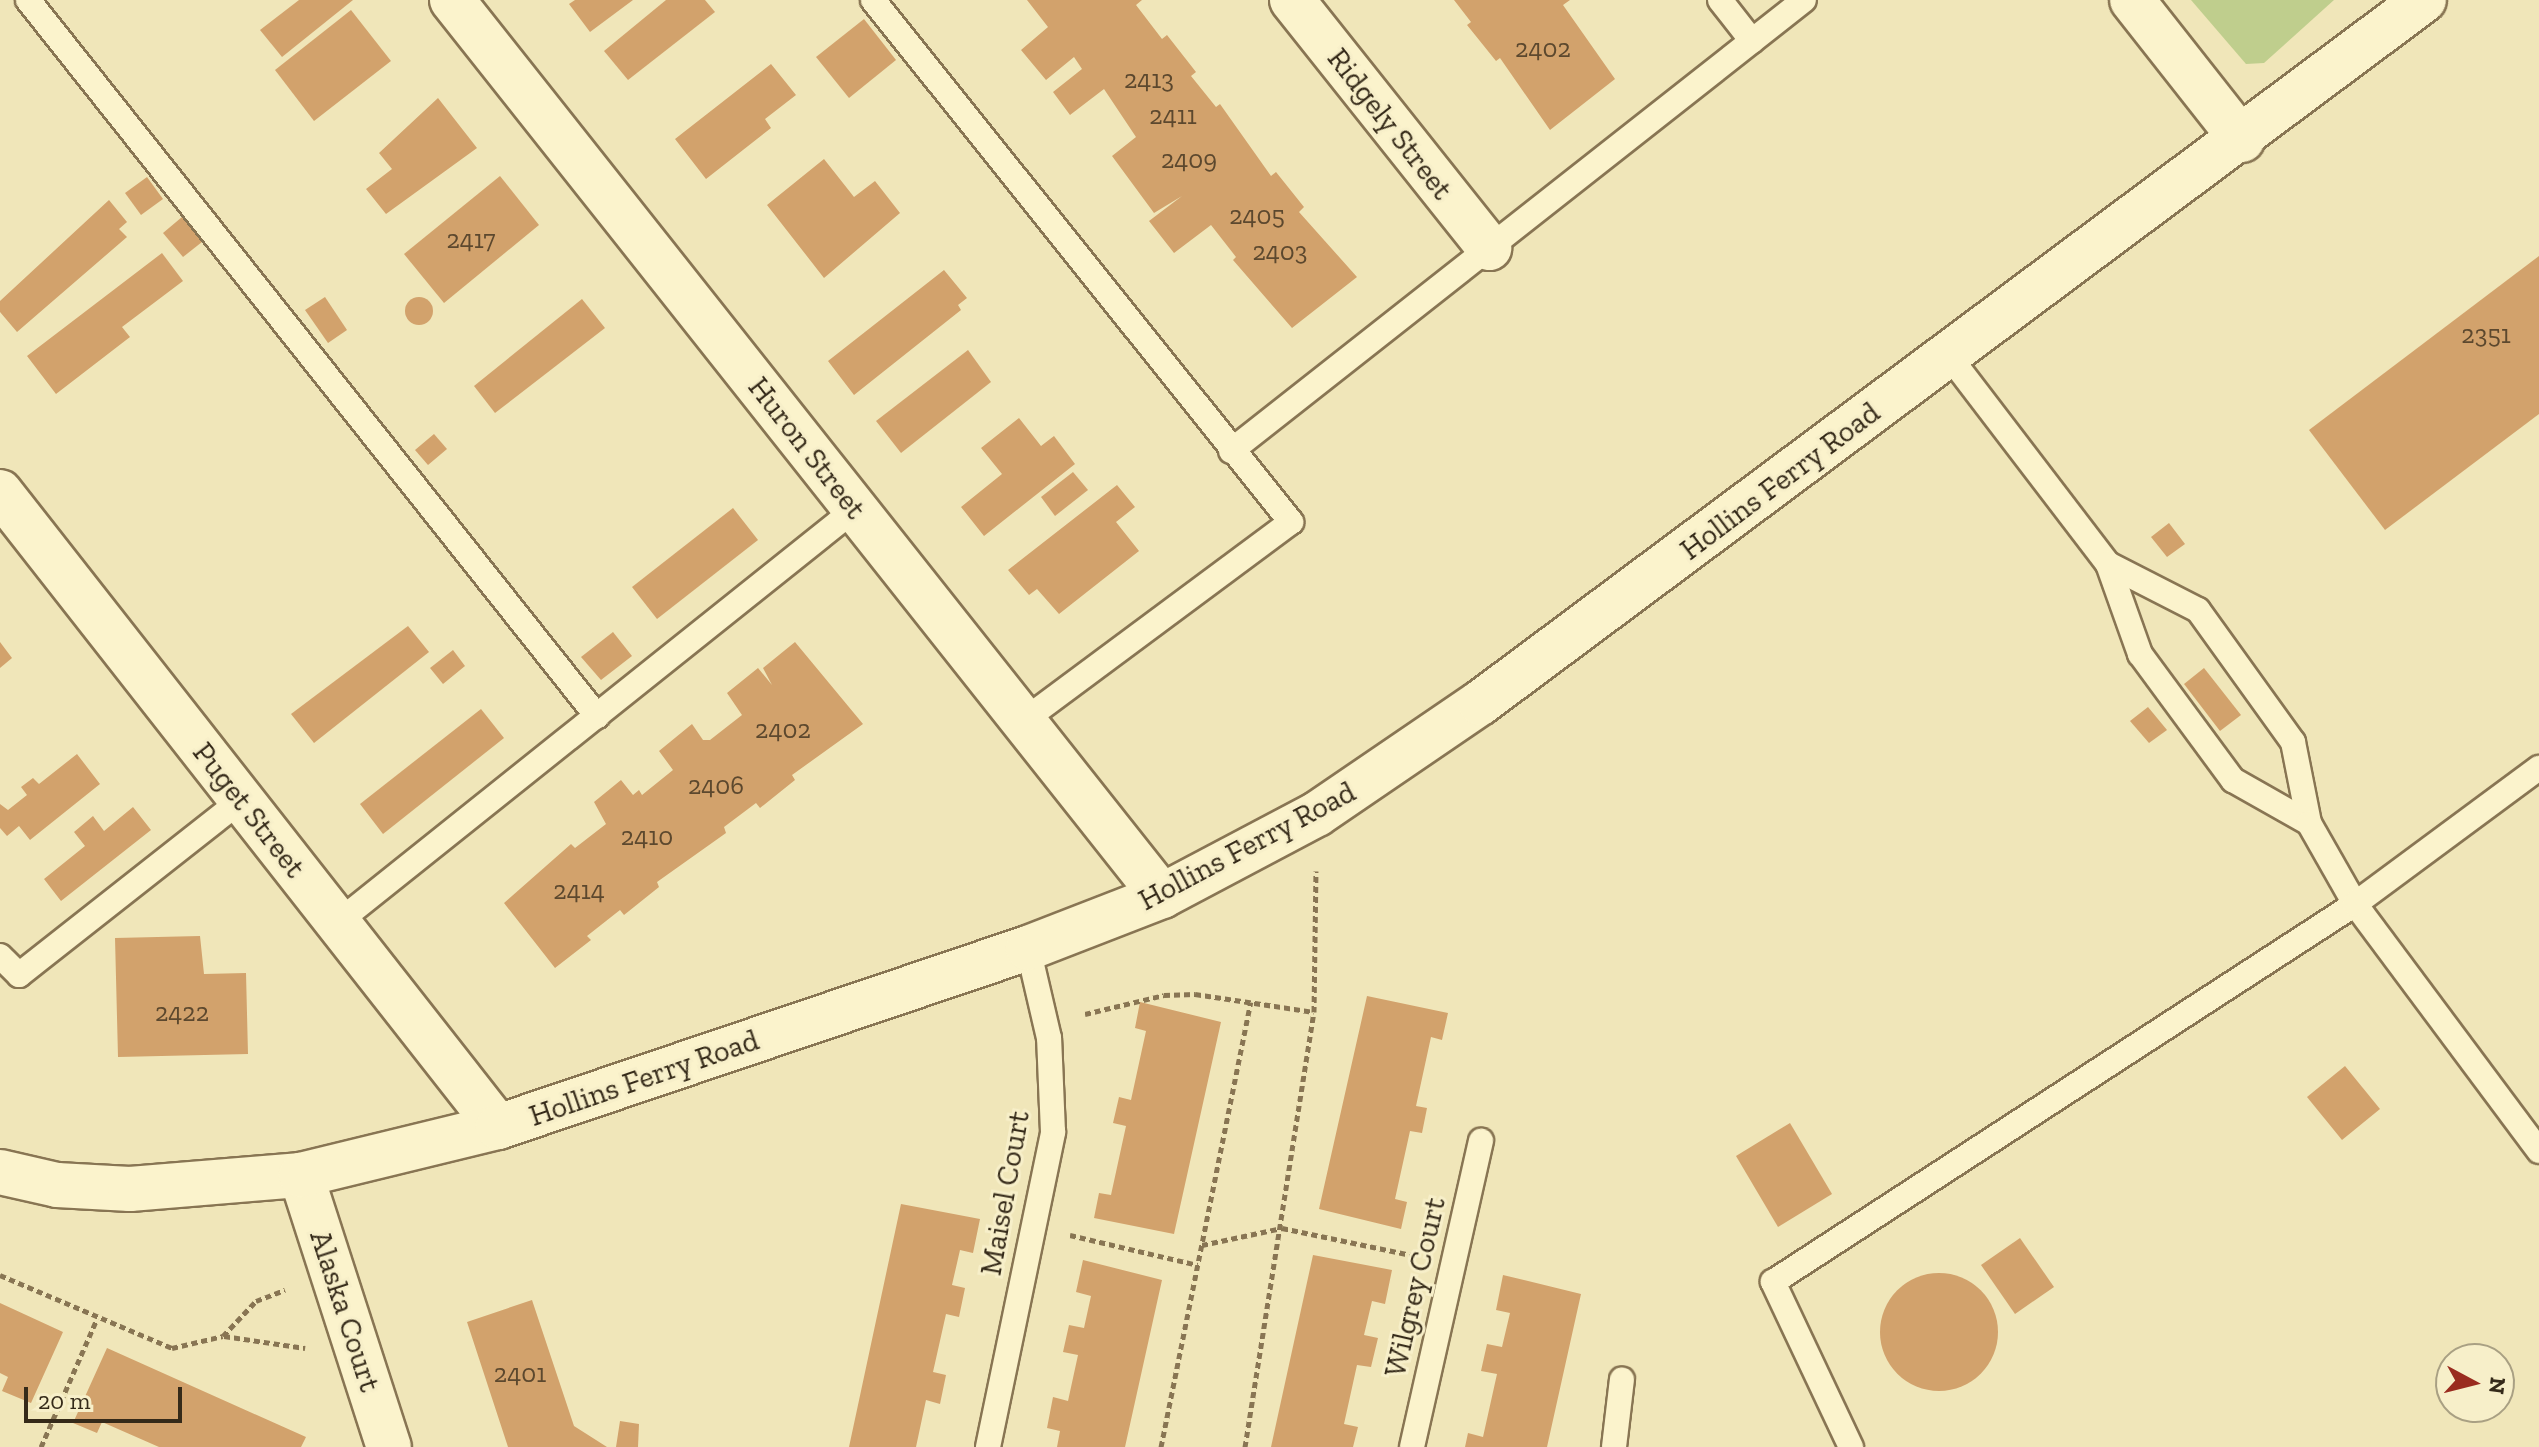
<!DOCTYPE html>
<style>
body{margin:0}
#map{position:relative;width:2539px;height:1447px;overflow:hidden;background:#f0e6b9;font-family:"Zilla Slab",serif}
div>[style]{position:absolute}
.green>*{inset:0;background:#bfce8d}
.building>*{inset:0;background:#d2a26c}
.round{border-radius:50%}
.path>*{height:5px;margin-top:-2.5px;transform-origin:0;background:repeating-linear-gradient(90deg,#887553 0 6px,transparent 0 10px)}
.roads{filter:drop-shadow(2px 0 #887553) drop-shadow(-2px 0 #887553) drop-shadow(0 2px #887553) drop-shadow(0 -2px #887553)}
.lane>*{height:24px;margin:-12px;padding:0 12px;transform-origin:12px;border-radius:12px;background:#fbf3cc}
.street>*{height:44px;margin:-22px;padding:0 22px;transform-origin:22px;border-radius:22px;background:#fbf3cc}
.secondary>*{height:44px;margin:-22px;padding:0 22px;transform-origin:22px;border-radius:22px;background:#fbf3cc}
span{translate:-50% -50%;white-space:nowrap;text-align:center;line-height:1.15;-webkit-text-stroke:6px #f7efc9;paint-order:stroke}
.number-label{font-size:26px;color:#5c482e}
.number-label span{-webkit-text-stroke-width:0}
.street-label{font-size:30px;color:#352a19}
.north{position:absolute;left:2435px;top:1343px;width:80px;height:80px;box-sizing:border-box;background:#f7efc9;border:2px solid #a9a083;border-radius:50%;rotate:97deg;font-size:22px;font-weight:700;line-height:32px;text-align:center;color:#352a19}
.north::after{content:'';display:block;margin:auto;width:28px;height:36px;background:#9a2c1f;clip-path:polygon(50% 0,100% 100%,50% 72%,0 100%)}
.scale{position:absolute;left:24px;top:1387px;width:158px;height:36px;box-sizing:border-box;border:4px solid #352a19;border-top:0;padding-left:10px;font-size:24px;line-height:28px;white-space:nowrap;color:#352a19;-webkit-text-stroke:6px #f7efc9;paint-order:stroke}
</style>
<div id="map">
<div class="green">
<i style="clip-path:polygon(2191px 0,2334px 0,2264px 63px,2246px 64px)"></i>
</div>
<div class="building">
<i style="clip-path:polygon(299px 0,353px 0,282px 57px,260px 30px)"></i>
<i style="clip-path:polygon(575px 0,633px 0,590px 32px,569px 4px)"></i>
<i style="clip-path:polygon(666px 0,705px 0,715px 12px,628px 80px,604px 51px)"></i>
<i style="clip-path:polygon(1027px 0,1142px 0,1136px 5px,1162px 39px,1167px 35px,1196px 72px,1191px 76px,1216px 107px,1220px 104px,1271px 176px,1276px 172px,1304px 207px,1299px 212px,1357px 277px,1292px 328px,1233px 260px,1236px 257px,1211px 225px,1174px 253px,1149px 221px,1182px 196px,1154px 213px,1112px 156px,1136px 137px,1104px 89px,1070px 115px,1053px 92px,1082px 69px,1074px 57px,1046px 80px,1021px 50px,1048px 27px)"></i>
<i style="clip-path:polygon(1454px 0,1570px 0,1563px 5px,1615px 79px,1550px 130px,1500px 58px,1496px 61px,1467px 25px,1471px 22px)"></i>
<i style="clip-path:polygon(351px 10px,391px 61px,314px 121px,275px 70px)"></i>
<i style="clip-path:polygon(864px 19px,896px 60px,849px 98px,816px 57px)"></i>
<i style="clip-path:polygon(771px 64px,796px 95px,765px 119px,771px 128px,706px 179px,675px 139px)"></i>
<i style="clip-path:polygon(438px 98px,477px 148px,386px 214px,366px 189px,392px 169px,379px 153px)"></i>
<i style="clip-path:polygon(824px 159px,854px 197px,875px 181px,900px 213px,824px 278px,767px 205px)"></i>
<i style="clip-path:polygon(500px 176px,539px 225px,444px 303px,404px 254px)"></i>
<i style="clip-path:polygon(147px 177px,163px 199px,141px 215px,125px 193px)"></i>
<i style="clip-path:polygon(109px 200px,127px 222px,119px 229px,127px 237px,17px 332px,0 312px,0 301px)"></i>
<i style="clip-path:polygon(182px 217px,202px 242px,183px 257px,163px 233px)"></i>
<i style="clip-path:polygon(162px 253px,183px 281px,122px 327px,130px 337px,56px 394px,27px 356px)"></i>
<i style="clip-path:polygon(2539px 256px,2539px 414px,2385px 530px,2309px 430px)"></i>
<i style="clip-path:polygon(944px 270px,967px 298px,958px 305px,961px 310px,854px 395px,828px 361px)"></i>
<i class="round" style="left:405px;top:297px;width:28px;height:28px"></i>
<i style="clip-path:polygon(325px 297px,347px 330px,328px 343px,305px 310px)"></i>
<i style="clip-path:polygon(582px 299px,605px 328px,495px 413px,474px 386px)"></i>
<i style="clip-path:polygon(968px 350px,991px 382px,901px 453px,876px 421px)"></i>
<i style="clip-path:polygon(1019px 418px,1041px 446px,1054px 436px,1075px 464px,984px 536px,961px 507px,1002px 474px,981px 448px)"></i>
<i style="clip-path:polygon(434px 434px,447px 449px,428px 465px,415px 450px)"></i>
<i style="clip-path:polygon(1073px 472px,1088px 490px,1055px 516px,1041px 497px)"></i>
<i style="clip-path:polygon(1117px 485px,1135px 507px,1116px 522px,1139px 551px,1059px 614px,1037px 589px,1029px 595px,1008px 570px)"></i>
<i style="clip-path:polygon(733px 508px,758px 540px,657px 619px,632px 587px)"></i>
<i style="clip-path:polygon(2169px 523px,2185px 544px,2167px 557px,2151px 537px)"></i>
<i style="clip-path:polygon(408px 626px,429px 652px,314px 743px,291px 714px)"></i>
<i style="clip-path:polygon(613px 632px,632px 656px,601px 680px,581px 657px)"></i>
<i style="clip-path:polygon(0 642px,12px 658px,0 668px)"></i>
<i style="clip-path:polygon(795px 642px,863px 724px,792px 775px,795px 780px,760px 808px,756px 803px,724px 827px,726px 833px,657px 882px,659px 887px,624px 915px,620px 910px,587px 936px,591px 940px,555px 968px,504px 903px,571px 844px,575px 848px,606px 824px,594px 802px,621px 780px,633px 795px,639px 790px,642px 795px,673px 770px,659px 751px,692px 724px,703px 740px,710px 740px,742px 715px,727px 693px,758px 668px,772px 685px,763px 668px)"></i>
<i style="clip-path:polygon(453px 650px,465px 666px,443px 684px,430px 668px)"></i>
<i style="clip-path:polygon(2204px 668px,2241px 715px,2220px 731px,2184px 684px)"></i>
<i style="clip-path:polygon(2148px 707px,2167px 730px,2149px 743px,2130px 721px)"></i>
<i style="clip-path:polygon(481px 709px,504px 738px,383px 834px,360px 804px)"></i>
<i style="clip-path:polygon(77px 754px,100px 784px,30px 840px,19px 826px,7px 836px,0 828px,0 804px,8px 810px,27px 795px,21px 787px,33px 778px,39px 784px)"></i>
<i style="clip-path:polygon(133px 807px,151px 830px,61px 901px,44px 879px,85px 846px,74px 832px,93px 816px,104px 831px)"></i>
<i style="clip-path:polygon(200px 936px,204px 974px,246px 973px,248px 1054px,118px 1057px,115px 938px)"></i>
<i style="clip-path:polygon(1367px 996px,1448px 1013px,1442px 1040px,1431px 1037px,1416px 1106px,1427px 1108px,1422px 1133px,1410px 1131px,1395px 1199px,1407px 1202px,1401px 1229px,1319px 1209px)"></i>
<i style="clip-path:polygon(1140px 1002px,1221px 1022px,1174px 1234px,1094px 1218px,1099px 1193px,1111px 1195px,1126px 1126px,1113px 1123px,1119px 1097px,1131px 1100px,1146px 1031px,1135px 1028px)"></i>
<i style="clip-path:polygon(2345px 1066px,2380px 1109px,2342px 1140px,2307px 1097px)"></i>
<i style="clip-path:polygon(1790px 1123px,1832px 1194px,1778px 1227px,1736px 1156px)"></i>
<i style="clip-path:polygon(901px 1204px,980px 1219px,973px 1253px,960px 1250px,952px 1285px,965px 1288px,959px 1317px,946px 1314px,933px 1372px,946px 1375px,940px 1404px,926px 1400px,916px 1447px,849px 1447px)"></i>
<i style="clip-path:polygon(2020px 1238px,2054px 1287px,2015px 1314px,1981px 1265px)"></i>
<i style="clip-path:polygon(1313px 1255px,1392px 1270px,1385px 1304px,1372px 1301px,1364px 1335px,1378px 1338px,1371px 1367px,1357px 1365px,1344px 1424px,1358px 1427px,1353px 1447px,1271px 1447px)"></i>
<i style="clip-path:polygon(1083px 1260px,1162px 1280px,1125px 1447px,1057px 1447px,1060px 1431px,1047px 1428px,1053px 1397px,1068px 1401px,1078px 1355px,1063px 1352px,1069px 1325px,1084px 1328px,1091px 1296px,1076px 1292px)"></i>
<i class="round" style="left:1880px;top:1273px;width:118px;height:118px"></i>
<i style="clip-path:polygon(1503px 1275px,1581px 1294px,1547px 1447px,1465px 1447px,1468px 1433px,1483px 1437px,1497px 1374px,1481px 1371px,1487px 1344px,1502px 1347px,1510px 1313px,1496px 1310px)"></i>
<i style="clip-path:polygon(532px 1300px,574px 1426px,607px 1447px,508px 1447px,467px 1322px)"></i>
<i style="clip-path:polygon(0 1303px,63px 1332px,31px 1403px,2px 1391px,8px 1377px,0 1373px)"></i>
<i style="clip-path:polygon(107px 1348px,306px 1437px,301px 1447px,159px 1447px,102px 1422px,97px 1433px,73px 1423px)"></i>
<i style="clip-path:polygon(620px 1421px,639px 1424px,638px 1447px,616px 1447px)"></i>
</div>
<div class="path">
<i style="left:1085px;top:1014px;width:81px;rotate:-13.5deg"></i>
<i style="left:1164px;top:995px;width:31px;rotate:-2deg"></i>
<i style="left:1195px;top:994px;width:120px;rotate:8.6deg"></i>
<i style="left:1070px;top:1235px;width:131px;rotate:13.2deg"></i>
<i style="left:1202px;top:1245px;width:82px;rotate:-12deg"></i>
<i style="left:1282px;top:1228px;width:137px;rotate:11.8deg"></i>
<i style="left:0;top:1275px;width:187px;rotate:23deg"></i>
<i style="left:172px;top:1348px;width:52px;rotate:-13.2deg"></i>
<i style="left:223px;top:1336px;width:48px;rotate:-46.7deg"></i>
<i style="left:256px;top:1301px;width:31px;rotate:-21deg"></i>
<i style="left:224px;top:1336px;width:82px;rotate:8.4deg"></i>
<i style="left:41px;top:1447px;width:140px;rotate:-66.4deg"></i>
<i style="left:1161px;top:1447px;width:454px;rotate:-78.6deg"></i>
<i style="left:1245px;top:1447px;width:440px;rotate:-81deg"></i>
<i style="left:1314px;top:1012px;width:141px;rotate:-89.2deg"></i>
</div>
<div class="roads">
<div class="lane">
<i style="left:28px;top:0;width:915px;rotate:51.53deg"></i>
<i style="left:873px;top:0;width:669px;rotate:51.31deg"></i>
<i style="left:1291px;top:522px;width:334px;rotate:143.4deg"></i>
<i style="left:1720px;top:0;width:52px;rotate:52deg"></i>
<i style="left:1949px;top:356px;width:262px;rotate:52.6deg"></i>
<i style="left:2108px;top:564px;width:96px;rotate:70.4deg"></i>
<i style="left:2140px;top:654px;width:157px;rotate:53.6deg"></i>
<i style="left:2233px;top:780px;width:87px;rotate:29.5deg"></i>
<i style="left:1231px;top:451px;width:729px;rotate:-38.21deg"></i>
<i style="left:2108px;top:564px;width:101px;rotate:27.1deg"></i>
<i style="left:2198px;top:610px;width:163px;rotate:54.3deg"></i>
<i style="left:2293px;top:742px;width:83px;rotate:78.8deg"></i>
<i style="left:2309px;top:823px;width:93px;rotate:60.4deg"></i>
<i style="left:2355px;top:904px;width:308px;rotate:53.3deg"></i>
<i style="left:337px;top:923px;width:663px;rotate:-38.63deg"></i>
<i style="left:0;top:956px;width:27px;rotate:45deg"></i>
<i style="left:19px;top:975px;width:283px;rotate:-38.2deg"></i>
<i style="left:988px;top:1447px;width:322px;rotate:-78.3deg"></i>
<i style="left:1053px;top:1132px;width:94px;rotate:-92.4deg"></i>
<i style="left:1049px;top:1038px;width:92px;rotate:-103.1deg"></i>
<i style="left:1412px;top:1447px;width:314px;rotate:-77.3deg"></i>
<i style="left:1614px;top:1447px;width:68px;rotate:-83.3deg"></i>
<i style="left:1851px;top:1447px;width:183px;rotate:-115.3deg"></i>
<i style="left:1773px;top:1282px;width:694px;rotate:-33deg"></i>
<i style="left:2355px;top:904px;width:229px;rotate:-36.5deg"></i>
</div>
<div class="street">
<i style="left:452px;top:0;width:1143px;rotate:51.61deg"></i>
<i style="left:1292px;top:0;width:317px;rotate:51.5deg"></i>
<i style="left:2132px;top:0;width:178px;rotate:51.8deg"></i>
<i style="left:0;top:492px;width:807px;rotate:51.89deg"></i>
<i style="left:301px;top:1175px;width:286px;rotate:72.1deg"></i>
</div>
<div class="secondary">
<i style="left:0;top:1172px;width:58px;rotate:12.8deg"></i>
<i style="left:57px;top:1185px;width:73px;rotate:3.1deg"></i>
<i style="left:130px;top:1189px;width:172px;rotate:-4.7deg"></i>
<i style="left:301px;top:1175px;width:203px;rotate:-13.7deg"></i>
<i style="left:498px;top:1127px;width:559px;rotate:-18.66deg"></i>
<i style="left:1028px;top:948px;width:144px;rotate:-21.2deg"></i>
<i style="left:1162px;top:896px;width:175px;rotate:-27.9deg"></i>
<i style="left:1317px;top:814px;width:197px;rotate:-34.3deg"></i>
<i style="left:1480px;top:703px;width:1177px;rotate:-36.68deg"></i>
</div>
</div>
<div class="number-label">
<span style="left:1543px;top:49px">2402</span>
<span style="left:1149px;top:80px">2413</span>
<span style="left:1173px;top:116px">2411</span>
<span style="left:1189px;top:160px">2409</span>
<span style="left:1257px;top:216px">2405</span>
<span style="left:471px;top:240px">2417</span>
<span style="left:1280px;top:252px">2403</span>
<span style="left:2486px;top:335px">2351</span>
<span style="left:783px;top:730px">2402</span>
<span style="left:716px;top:786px">2406</span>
<span style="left:647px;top:837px">2410</span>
<span style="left:579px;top:891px">2414</span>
<span style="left:182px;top:1013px">2422</span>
<span style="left:520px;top:1374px">2401</span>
</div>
<div class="street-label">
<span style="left:1390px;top:124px;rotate:52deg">Ridgely Street</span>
<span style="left:807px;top:448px;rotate:52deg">Huron Street</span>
<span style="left:1780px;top:481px;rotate:-37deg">Hollins Ferry Road</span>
<span style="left:249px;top:810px;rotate:52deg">Puget Street</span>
<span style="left:1247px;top:846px;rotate:-28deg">Hollins Ferry Road</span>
<span style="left:644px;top:1078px;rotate:-19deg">Hollins Ferry Road</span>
<span style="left:1005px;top:1193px;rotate:-80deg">Maisel Court</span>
<span style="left:1415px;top:1287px;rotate:-77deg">Wilgrey Court</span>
<span style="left:345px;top:1311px;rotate:72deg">Alaska Court</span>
</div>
<div class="north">N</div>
<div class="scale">20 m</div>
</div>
